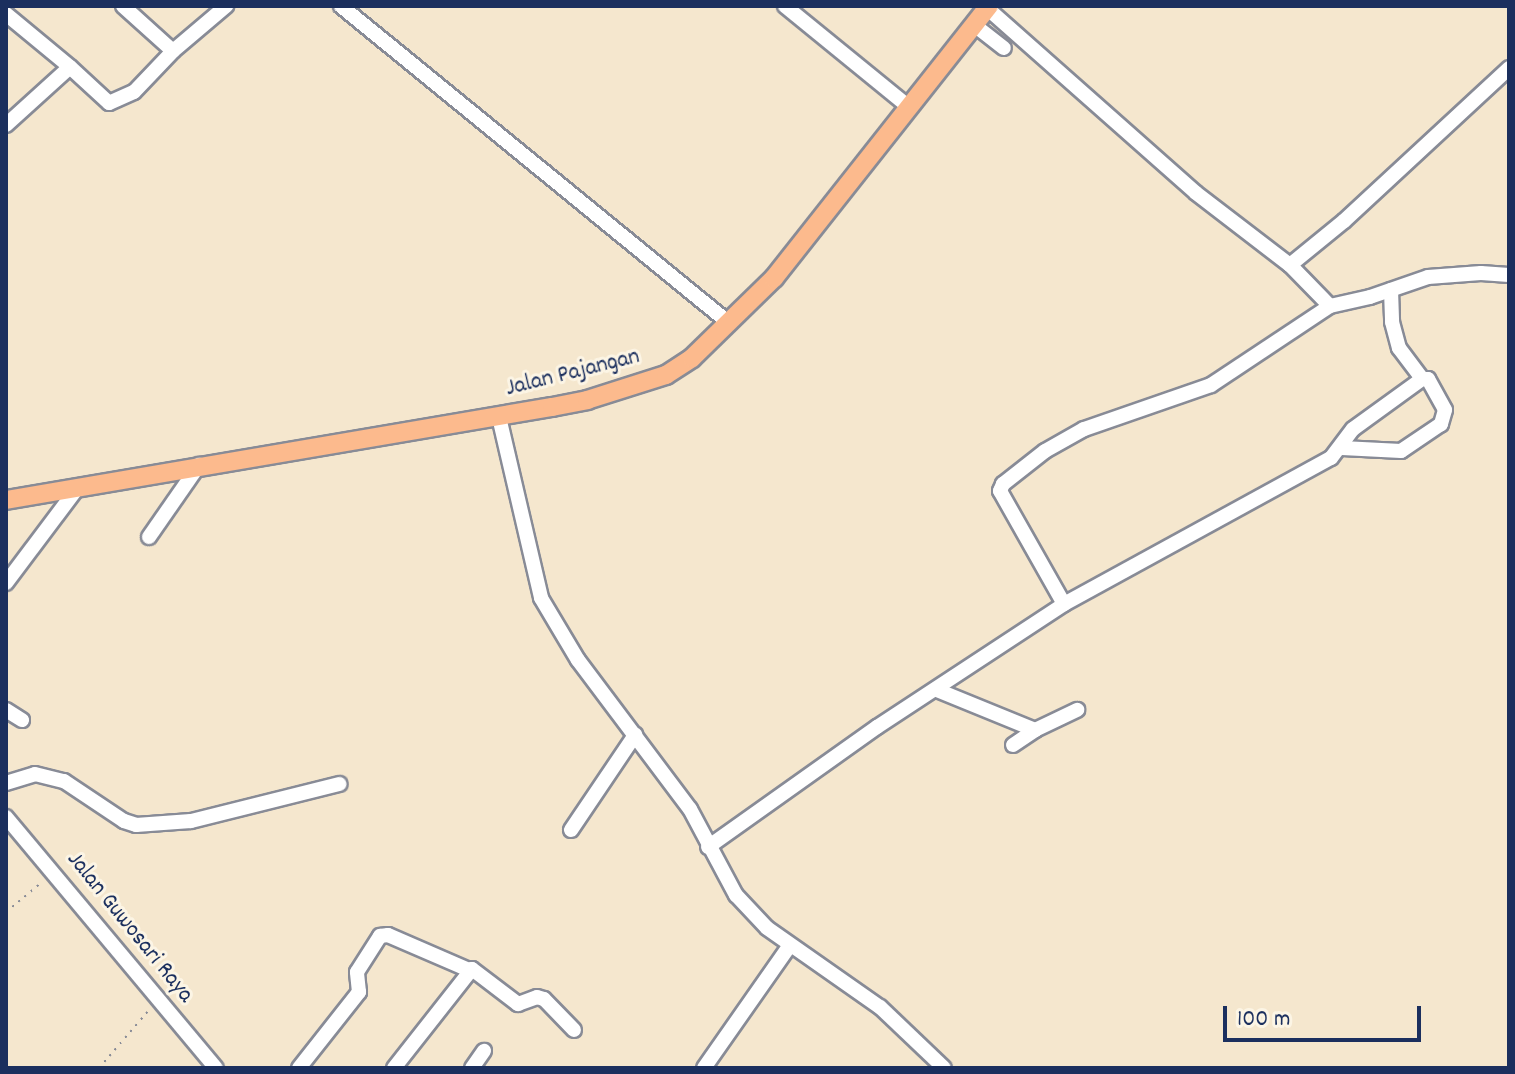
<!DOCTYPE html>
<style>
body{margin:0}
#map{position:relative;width:1515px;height:1074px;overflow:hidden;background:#f5e7ce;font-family:Dekko,sans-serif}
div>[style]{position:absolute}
.path>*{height:2px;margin-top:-1px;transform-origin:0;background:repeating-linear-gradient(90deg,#888b96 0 2px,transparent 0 8px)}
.roads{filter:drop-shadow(2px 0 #888b96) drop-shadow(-2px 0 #888b96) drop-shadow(0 2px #888b96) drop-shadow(0 -2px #888b96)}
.minor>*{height:14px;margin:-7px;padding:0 7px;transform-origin:7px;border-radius:7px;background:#fff}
.major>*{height:18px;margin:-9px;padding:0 9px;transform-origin:9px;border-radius:9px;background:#fcba8d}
span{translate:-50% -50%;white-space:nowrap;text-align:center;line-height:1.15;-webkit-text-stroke:6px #fcf5e5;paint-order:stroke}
.street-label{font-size:24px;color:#1b2f5e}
.frame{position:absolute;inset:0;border:8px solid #1b2f5e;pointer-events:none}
.scale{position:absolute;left:1223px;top:1006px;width:198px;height:36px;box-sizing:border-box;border:4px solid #1b2f5e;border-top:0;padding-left:10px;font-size:24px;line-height:28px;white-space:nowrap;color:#1b2f5e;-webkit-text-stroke:6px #fcf5e5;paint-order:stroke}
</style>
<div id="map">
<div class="path">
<i style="left:6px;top:912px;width:47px;rotate:-39.8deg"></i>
<i style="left:99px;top:1068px;width:78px;rotate:-49.2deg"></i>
</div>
<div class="roads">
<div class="minor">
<i style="left:123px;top:6px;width:67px;rotate:42deg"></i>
<i style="left:341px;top:6px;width:501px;rotate:39.25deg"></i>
<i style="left:785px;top:6px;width:160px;rotate:39.2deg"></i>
<i style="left:987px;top:8px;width:279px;rotate:41.5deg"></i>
<i style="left:1196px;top:193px;width:118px;rotate:37.5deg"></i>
<i style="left:1290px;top:265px;width:70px;rotate:-39.2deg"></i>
<i style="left:1344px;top:221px;width:225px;rotate:-42.8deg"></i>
<i style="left:6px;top:14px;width:83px;rotate:39.6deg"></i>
<i style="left:973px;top:24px;width:39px;rotate:38deg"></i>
<i style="left:6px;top:125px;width:86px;rotate:-42.2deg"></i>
<i style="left:70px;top:67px;width:53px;rotate:42.7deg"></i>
<i style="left:109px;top:103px;width:27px;rotate:-24deg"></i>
<i style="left:134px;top:92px;width:57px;rotate:-46.4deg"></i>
<i style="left:173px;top:51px;width:70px;rotate:-40.3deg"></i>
<i style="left:1290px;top:265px;width:57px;rotate:45.7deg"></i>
<i style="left:1330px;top:306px;width:41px;rotate:-12.7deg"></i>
<i style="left:1370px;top:297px;width:61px;rotate:-19deg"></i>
<i style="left:1428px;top:277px;width:53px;rotate:-4.3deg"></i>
<i style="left:1481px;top:273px;width:28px;rotate:4deg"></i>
<i style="left:1391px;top:290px;width:32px;rotate:88deg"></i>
<i style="left:1392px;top:322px;width:27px;rotate:75deg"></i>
<i style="left:1399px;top:348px;width:39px;rotate:53deg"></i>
<i style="left:499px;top:417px;width:186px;rotate:76.9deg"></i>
<i style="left:541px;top:598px;width:72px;rotate:59.2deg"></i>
<i style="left:578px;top:660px;width:186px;rotate:53.1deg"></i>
<i style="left:690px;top:809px;width:98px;rotate:61.9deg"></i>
<i style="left:736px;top:895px;width:45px;rotate:46.8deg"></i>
<i style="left:767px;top:928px;width:138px;rotate:35deg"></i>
<i style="left:880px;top:1007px;width:88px;rotate:43.6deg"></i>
<i style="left:149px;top:537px;width:88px;rotate:-55.2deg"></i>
<i style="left:6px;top:583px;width:120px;rotate:-53.1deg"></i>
<i style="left:1064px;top:604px;width:130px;rotate:-119.5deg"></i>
<i style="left:1000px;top:491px;width:8px;rotate:-67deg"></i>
<i style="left:1003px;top:484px;width:53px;rotate:-38.2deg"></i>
<i style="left:1045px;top:451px;width:45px;rotate:-29.4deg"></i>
<i style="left:1084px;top:429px;width:134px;rotate:-19.1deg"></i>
<i style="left:1211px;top:385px;width:143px;rotate:-33.6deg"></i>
<i style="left:937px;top:690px;width:106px;rotate:22.2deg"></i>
<i style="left:6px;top:710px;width:19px;rotate:32deg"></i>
<i style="left:1013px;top:745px;width:27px;rotate:-34deg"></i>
<i style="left:1035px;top:730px;width:47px;rotate:-25.5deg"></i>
<i style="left:6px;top:783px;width:30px;rotate:-17deg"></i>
<i style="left:35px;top:774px;width:30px;rotate:14deg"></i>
<i style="left:64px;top:781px;width:72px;rotate:33.7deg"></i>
<i style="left:124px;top:821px;width:13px;rotate:18deg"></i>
<i style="left:136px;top:825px;width:55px;rotate:-4.2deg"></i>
<i style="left:191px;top:821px;width:153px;rotate:-14deg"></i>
<i style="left:6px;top:817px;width:327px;rotate:50.1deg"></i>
<i style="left:571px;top:830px;width:115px;rotate:-56deg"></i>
<i style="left:708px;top:847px;width:207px;rotate:-35.4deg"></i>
<i style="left:877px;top:727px;width:224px;rotate:-33.3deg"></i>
<i style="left:1064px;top:604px;width:304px;rotate:-28.7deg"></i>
<i style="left:1331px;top:458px;width:36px;rotate:-53deg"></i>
<i style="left:1353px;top:429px;width:85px;rotate:-35.9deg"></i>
<i style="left:1422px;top:379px;width:6px"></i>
<i style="left:1428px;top:379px;width:35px;rotate:61deg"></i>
<i style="left:1445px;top:410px;width:15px;rotate:106deg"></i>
<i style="left:1441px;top:424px;width:48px;rotate:146deg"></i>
<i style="left:1401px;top:451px;width:59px;rotate:-177.1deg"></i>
<i style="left:299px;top:1068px;width:97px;rotate:-51.7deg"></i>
<i style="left:359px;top:992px;width:20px;rotate:-96deg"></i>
<i style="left:357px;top:972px;width:43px;rotate:-57.4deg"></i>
<i style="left:380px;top:936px;width:8px;rotate:-7deg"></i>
<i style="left:388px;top:935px;width:88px;rotate:23.4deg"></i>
<i style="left:394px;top:1068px;width:126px;rotate:-51.8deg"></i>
<i style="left:472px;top:969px;width:58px;rotate:37.3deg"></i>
<i style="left:518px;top:1004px;width:20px;rotate:-20deg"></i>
<i style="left:537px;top:997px;width:7px;rotate:16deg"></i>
<i style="left:544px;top:999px;width:43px;rotate:45.9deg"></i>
<i style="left:472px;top:1068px;width:21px;rotate:-55deg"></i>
<i style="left:704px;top:1068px;width:150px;rotate:-55deg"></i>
</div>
<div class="major">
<i style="left:6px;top:500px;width:554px;rotate:-9.67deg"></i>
<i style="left:552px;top:407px;width:36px;rotate:-11deg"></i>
<i style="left:587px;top:400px;width:83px;rotate:-17.6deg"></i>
<i style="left:666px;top:375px;width:31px;rotate:-33deg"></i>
<i style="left:692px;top:358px;width:115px;rotate:-44.3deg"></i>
<i style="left:774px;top:278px;width:347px;rotate:-51.7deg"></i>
</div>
</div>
<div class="street-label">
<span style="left:573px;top:374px;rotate:-14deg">Jalan Pajangan</span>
<span style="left:129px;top:928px;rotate:51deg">Jalan Guwosari Raya</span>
</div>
<div class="frame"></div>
<div class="scale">100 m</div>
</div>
